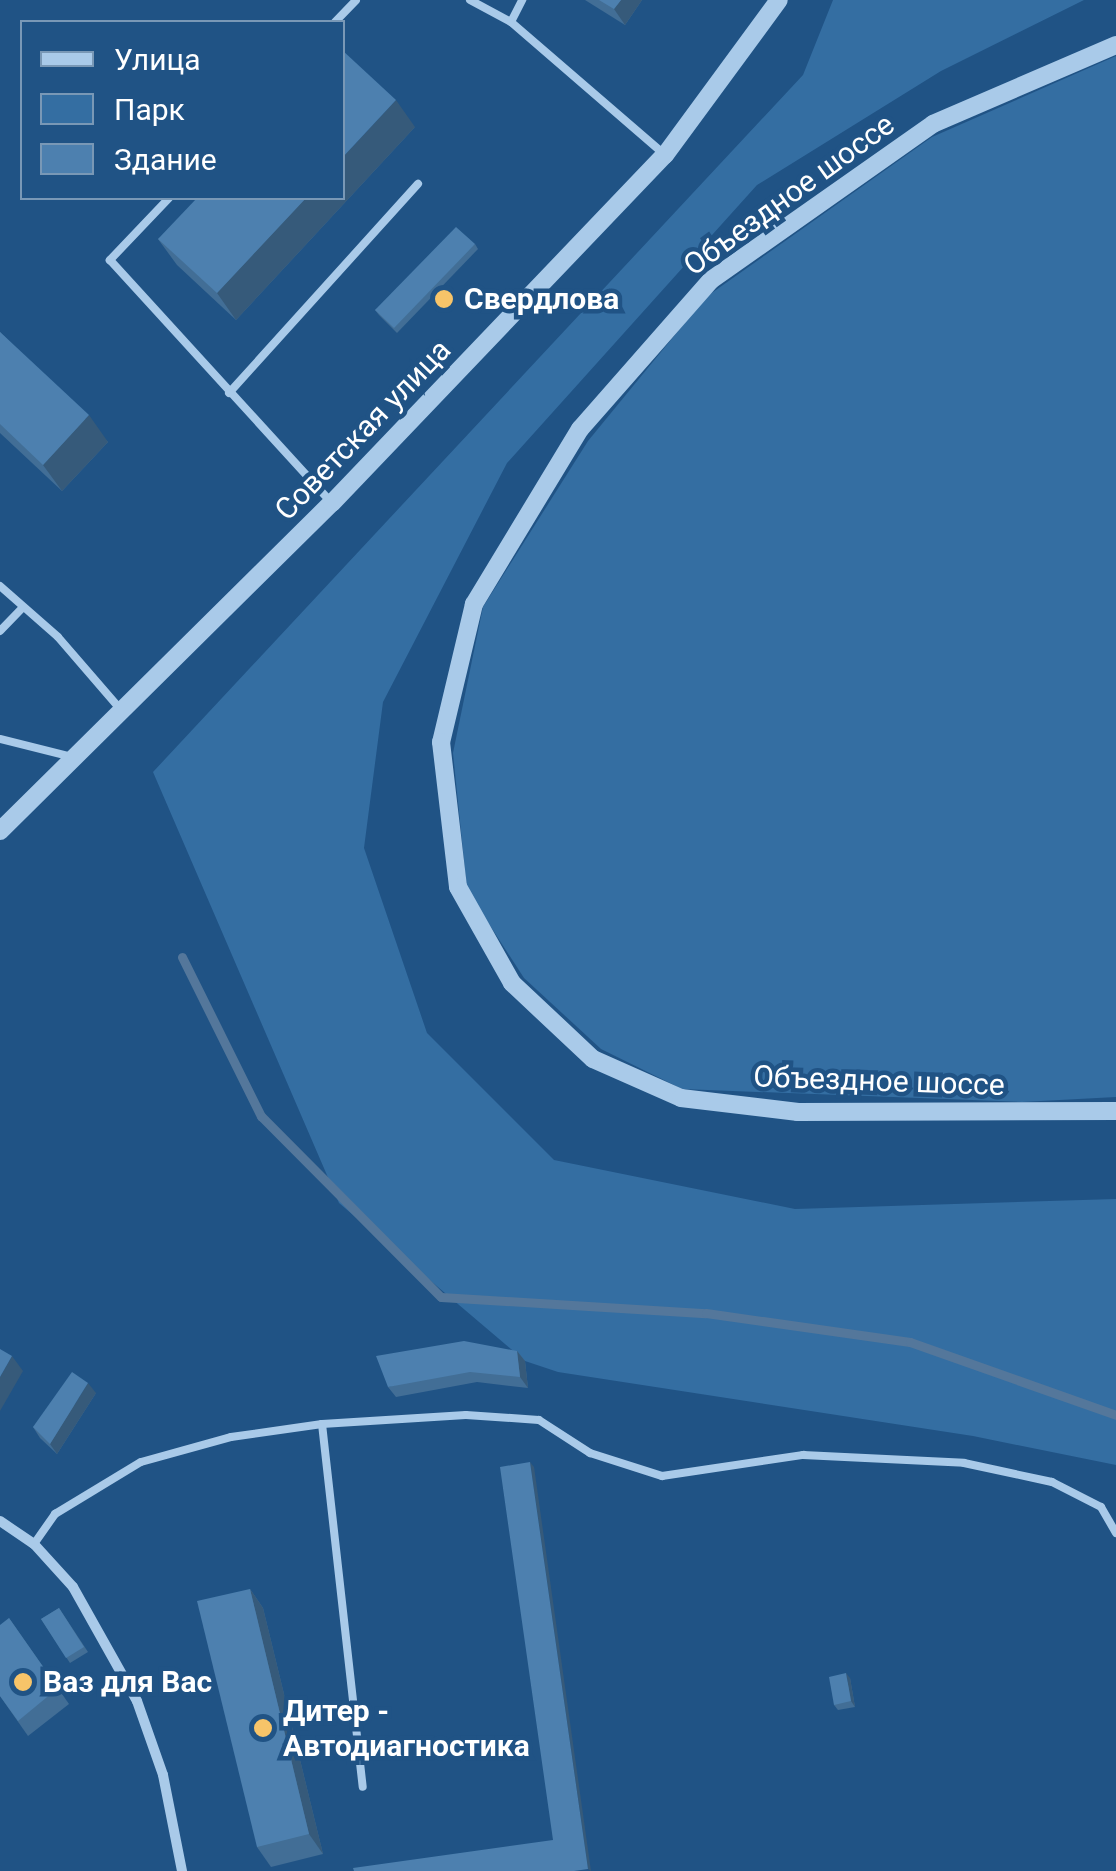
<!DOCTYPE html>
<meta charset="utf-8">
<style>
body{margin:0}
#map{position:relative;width:1116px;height:1871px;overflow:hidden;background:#205385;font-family:Roboto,sans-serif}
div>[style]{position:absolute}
.green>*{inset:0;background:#346ea2}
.stream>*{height:9px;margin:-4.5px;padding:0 4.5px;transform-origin:4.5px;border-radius:4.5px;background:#54779b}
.service>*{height:8px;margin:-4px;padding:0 4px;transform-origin:4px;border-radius:4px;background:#a9cae9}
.minor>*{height:10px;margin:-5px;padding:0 5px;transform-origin:5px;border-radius:5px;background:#a9cae9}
.tertiary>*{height:18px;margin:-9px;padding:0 9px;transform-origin:9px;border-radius:9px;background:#a9cae9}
.wall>*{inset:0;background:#426e96}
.shaded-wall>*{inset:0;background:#365a7a}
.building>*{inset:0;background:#4d80af}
.dots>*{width:28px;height:28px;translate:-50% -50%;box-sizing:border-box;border:5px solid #205385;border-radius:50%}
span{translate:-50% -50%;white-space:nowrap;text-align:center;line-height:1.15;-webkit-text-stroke:9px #205385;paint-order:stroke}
.street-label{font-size:30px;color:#fff}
.poi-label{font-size:30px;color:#fff;font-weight:700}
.left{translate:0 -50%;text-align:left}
.legend{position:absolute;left:20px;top:20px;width:325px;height:180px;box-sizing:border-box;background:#205385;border:2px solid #7998b6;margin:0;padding:12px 18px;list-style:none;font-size:30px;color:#fff}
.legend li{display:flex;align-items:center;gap:20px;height:50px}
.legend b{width:50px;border:2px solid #7998b6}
</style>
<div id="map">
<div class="green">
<i style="clip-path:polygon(833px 0,1084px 0,941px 71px,757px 185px,507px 463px,383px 702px,364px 848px,427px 1033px,554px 1160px,795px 1209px,1116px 1199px,1116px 1465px,973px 1436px,558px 1372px,525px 1361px,339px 1203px,153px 772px,803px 75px)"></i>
<i style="clip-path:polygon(1116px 56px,1116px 1097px,1022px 1102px,682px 1089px,601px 1049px,524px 978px,467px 890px,453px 753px,483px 607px,588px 441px,706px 297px,932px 137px)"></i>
</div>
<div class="stream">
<i style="left:182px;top:957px;width:178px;rotate:63.6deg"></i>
<i style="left:261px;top:1116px;width:255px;rotate:45.2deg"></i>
<i style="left:441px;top:1297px;width:265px;rotate:3.5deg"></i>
<i style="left:706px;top:1313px;width:206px;rotate:8.1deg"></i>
<i style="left:910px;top:1342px;width:219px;rotate:19.5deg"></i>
</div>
<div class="service">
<i style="left:470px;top:0;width:47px;rotate:28.2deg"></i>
<i style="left:511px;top:22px;width:203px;rotate:40.8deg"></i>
<i style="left:335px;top:22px;width:30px;rotate:-46deg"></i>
<i style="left:511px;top:22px;width:25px;rotate:-63deg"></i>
<i style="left:169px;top:198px;width:86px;rotate:133.6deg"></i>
<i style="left:110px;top:260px;width:329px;rotate:47.6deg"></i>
<i style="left:229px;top:393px;width:282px;rotate:-47.9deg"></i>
<i style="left:0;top:586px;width:77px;rotate:41.3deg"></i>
<i style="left:58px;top:637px;width:96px;rotate:49.2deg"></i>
<i style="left:0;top:631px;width:32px;rotate:-46deg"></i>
<i style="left:0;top:739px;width:74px;rotate:14deg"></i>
<i style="left:322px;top:1424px;width:365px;rotate:83.6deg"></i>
<i style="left:34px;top:1544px;width:37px;rotate:-55deg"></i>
<i style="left:55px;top:1514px;width:100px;rotate:-31.2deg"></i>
<i style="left:141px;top:1462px;width:93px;rotate:-15.5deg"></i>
<i style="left:231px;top:1437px;width:92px;rotate:-8.1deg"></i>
<i style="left:322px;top:1424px;width:144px;rotate:-3.6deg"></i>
<i style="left:466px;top:1415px;width:73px;rotate:3.9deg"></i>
<i style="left:539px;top:1420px;width:61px;rotate:32.9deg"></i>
<i style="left:590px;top:1453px;width:76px;rotate:17.7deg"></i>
<i style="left:662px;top:1476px;width:143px;rotate:-8.5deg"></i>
<i style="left:803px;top:1455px;width:161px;rotate:2.8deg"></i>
<i style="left:964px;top:1463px;width:90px;rotate:12.2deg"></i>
<i style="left:1052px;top:1482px;width:55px;rotate:27deg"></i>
<i style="left:1101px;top:1507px;width:30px;rotate:60deg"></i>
</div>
<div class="minor">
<i style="left:0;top:1521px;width:41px;rotate:34.1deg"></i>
<i style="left:34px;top:1544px;width:58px;rotate:47.8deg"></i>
<i style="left:73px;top:1587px;width:131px;rotate:60.7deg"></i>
<i style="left:137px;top:1701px;width:78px;rotate:70.6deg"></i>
<i style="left:163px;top:1775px;width:98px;rotate:78.8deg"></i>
</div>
<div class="tertiary">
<i style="left:1116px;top:45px;width:199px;rotate:156.7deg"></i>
<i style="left:933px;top:124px;width:271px;rotate:144.9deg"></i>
<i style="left:711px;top:280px;width:198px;rotate:131.3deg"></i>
<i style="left:580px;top:429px;width:205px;rotate:121.2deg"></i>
<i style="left:474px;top:604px;width:142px;rotate:103.4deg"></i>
<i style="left:441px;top:742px;width:146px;rotate:83.3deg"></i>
<i style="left:458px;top:887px;width:110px;rotate:60.6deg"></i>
<i style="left:512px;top:983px;width:111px;rotate:43.2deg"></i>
<i style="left:593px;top:1059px;width:96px;rotate:23.9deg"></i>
<i style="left:681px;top:1098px;width:118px;rotate:6.8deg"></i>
<i style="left:798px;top:1112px;width:318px;rotate:-0.2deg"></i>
<i style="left:0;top:831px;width:467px;rotate:-44.7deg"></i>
<i style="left:332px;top:503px;width:482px;rotate:-46.3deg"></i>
<i style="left:665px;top:155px;width:192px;rotate:-53.7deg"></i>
</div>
<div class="wall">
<i style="clip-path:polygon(585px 0,642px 0,625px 25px)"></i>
<i style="clip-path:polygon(415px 127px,236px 320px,177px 265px,158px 239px)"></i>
<i style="clip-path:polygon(475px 244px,478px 249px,397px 333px,379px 315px,375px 310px)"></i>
<i style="clip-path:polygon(0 332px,108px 442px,62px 491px,0 433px)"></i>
<i style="clip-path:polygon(517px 1351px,525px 1361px,528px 1388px,477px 1382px,396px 1397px,388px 1387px)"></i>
<i style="clip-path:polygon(96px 1393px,57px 1454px,40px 1438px,33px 1427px)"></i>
<i style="clip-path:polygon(250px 1589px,263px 1608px,323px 1854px,271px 1867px,257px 1847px)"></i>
<i style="clip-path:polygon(59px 1608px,88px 1652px,70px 1663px,41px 1619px)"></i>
<i style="clip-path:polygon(9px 1618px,69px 1704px,28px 1736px,0 1696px)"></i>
<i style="clip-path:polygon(850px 1678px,855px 1707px,838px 1710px,834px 1705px)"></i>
</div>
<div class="shaded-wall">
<i style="clip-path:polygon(621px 0,642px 0,625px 25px,614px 9px)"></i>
<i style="clip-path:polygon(396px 100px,415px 127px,236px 320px,217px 293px,306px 198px,342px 198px,342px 158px)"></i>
<i style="clip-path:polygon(89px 415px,108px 442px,62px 491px,43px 465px)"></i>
<i style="clip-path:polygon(517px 1351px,525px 1361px,528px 1388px,520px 1377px)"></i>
<i style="clip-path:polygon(12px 1356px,23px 1371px,0 1411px,0 1377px)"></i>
<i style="clip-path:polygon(88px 1383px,96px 1393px,57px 1454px,50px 1444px)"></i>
<i style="clip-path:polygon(530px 1462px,534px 1467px,591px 1871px,588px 1869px)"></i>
<i style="clip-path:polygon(250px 1589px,263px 1608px,323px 1854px,309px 1834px)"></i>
<i style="clip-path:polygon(846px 1673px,850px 1678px,855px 1707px,851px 1701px)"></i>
</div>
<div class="building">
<i style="clip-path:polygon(599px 0,621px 0,614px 9px)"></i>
<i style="clip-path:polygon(342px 50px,396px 100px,342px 158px)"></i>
<i style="clip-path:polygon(197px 198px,306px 198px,217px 293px,158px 239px)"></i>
<i style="clip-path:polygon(456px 227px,475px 244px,394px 328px,375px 310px)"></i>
<i style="clip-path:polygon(0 332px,89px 415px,43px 465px,0 424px)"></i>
<i style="clip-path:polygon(464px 1341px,517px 1351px,520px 1377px,470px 1372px,388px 1387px,376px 1356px)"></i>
<i style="clip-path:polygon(0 1349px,12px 1356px,0 1377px)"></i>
<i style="clip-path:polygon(72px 1372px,88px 1383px,50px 1444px,33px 1427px)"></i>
<i style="clip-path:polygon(530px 1462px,588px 1869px,574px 1871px,354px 1871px,353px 1868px,553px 1840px,500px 1467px)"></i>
<i style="clip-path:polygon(250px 1589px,309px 1834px,257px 1847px,197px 1601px)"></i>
<i style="clip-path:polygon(59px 1608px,84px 1647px,66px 1658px,41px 1619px)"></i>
<i style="clip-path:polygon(9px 1618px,58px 1688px,18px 1721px,0 1696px,0 1625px)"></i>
<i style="clip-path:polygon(846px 1673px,851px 1701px,834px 1705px,829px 1677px)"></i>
</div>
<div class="dots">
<i style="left:444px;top:299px;background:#f7c469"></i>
<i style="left:23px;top:1682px;background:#f7c469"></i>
<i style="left:263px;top:1728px;background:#f7c469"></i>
</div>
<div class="street-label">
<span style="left:789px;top:195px;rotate:-36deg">Объездное шоссе</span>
<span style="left:363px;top:430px;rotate:-46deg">Советская улица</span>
<span style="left:879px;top:1081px;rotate:2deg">Объездное шоссе</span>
</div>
<div class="poi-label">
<span class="left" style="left:464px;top:299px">Свердлова</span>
<span class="left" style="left:43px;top:1682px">Ваз для Вас</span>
<span class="left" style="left:283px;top:1728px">Дитер -<br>Автодиагностика</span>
</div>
<ul class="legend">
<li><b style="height:12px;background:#a9cae9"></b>Улица</li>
<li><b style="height:28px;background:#346ea2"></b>Парк</li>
<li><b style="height:28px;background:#4d80af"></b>Здание</li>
</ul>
</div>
